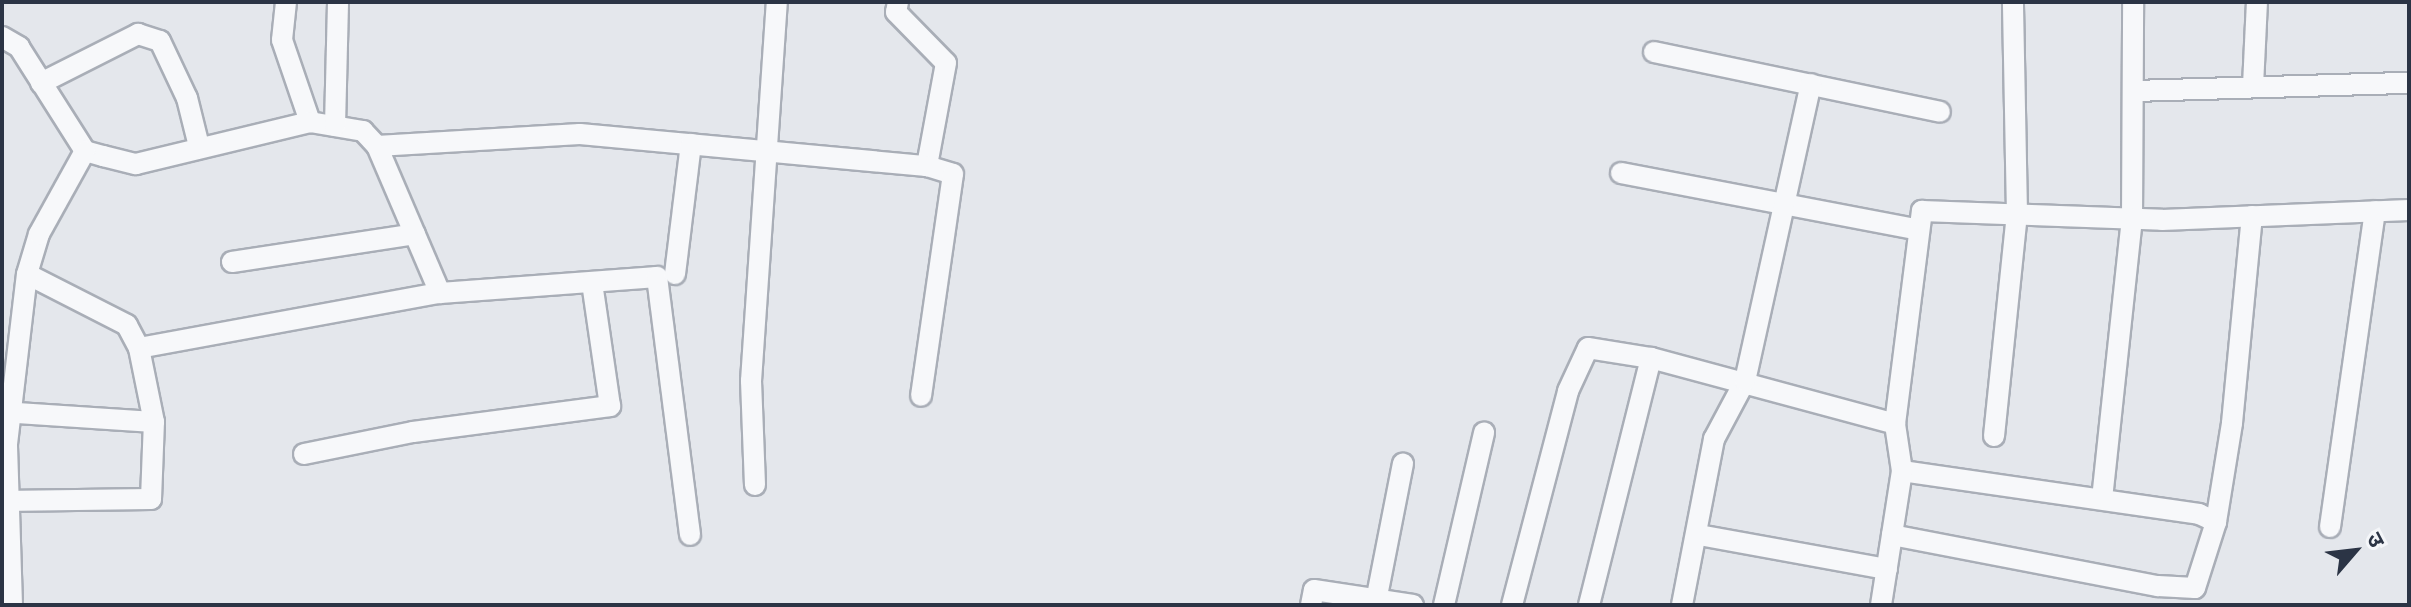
<!DOCTYPE html>
<meta charset="utf-8">
<style>
body{margin:0}
#map{position:relative;width:2411px;height:607px;overflow:hidden;background:#e4e7ec;font-family:Ubuntu,"Noto Sans Devanagari",sans-serif}
div>[style]{position:absolute}
.roads{filter:drop-shadow(2px 0 #a9aeb7) drop-shadow(-2px 0 #a9aeb7) drop-shadow(0 2px #a9aeb7) drop-shadow(0 -2px #a9aeb7)}
.minor>*{height:20px;margin:-10px;padding:0 10px;transform-origin:10px;border-radius:10px;background:#f7f8fa}
span{translate:-50% -50%;white-space:nowrap;text-align:center;line-height:1.15;-webkit-text-stroke:6px #f4f6f9;paint-order:stroke}
.frame{position:absolute;inset:0;border:4px solid #2b3445;pointer-events:none}
.north{position:absolute;left:2315px;top:511px;width:80px;height:80px;-webkit-text-stroke:6px #f4f6f9;paint-order:stroke;rotate:62deg;font-size:22px;font-weight:700;line-height:32px;text-align:center;color:#2b3445}
.north::after{content:'';display:block;margin:auto;width:28px;height:36px;background:#2b3445;clip-path:polygon(50% 0,100% 100%,50% 72%,0 100%)}
</style>
<div id="map">
<div class="roads">
<div class="minor">
<i style="left:286px;top:2px;width:38px;rotate:96deg"></i>
<i style="left:282px;top:40px;width:87px;rotate:71.1deg"></i>
<i style="left:898px;top:2px;width:10px;rotate:101deg"></i>
<i style="left:896px;top:12px;width:71px;rotate:45.6deg"></i>
<i style="left:946px;top:63px;width:105px;rotate:100.5deg"></i>
<i style="left:2px;top:37px;width:20px;rotate:30deg"></i>
<i style="left:19px;top:47px;width:123px;rotate:57.6deg"></i>
<i style="left:85px;top:151px;width:19px;rotate:16deg"></i>
<i style="left:103px;top:156px;width:34px;rotate:14deg"></i>
<i style="left:136px;top:164px;width:179px;rotate:-13.6deg"></i>
<i style="left:310px;top:122px;width:54px;rotate:9.6deg"></i>
<i style="left:363px;top:131px;width:21px;rotate:47deg"></i>
<i style="left:377px;top:146px;width:160px;rotate:66.8deg"></i>
<i style="left:440px;top:293px;width:218px;rotate:-4.2deg"></i>
<i style="left:657px;top:277px;width:260px;rotate:82.7deg"></i>
<i style="left:1654px;top:52px;width:292px;rotate:11.8deg"></i>
<i style="left:41px;top:83px;width:109px;rotate:-26.8deg"></i>
<i style="left:138px;top:34px;width:23px;rotate:18deg"></i>
<i style="left:160px;top:41px;width:63px;rotate:64.7deg"></i>
<i style="left:187px;top:98px;width:49px;rotate:76deg"></i>
<i style="left:2253px;top:86px;width:84px;rotate:-87.3deg"></i>
<i style="left:2133px;top:91px;width:276px;rotate:-1.7deg"></i>
<i style="left:335px;top:126px;width:124px;rotate:-88.6deg"></i>
<i style="left:377px;top:146px;width:203px;rotate:-3.4deg"></i>
<i style="left:580px;top:134px;width:348px;rotate:5.3deg"></i>
<i style="left:927px;top:166px;width:27px;rotate:17deg"></i>
<i style="left:953px;top:174px;width:224px;rotate:98.2deg"></i>
<i style="left:1621px;top:173px;width:303px;rotate:10.8deg"></i>
<i style="left:232px;top:262px;width:185px;rotate:-8.7deg"></i>
<i style="left:675px;top:274px;width:131px;rotate:-83deg"></i>
<i style="left:139px;top:348px;width:306px;rotate:-10.4deg"></i>
<i style="left:2px;top:412px;width:152px;rotate:3.8deg"></i>
<i style="left:1994px;top:436px;width:223px;rotate:-84.1deg"></i>
<i style="left:2017px;top:214px;width:212px;rotate:-91.1deg"></i>
<i style="left:304px;top:454px;width:111px;rotate:-11.4deg"></i>
<i style="left:413px;top:432px;width:199px;rotate:-7.5deg"></i>
<i style="left:610px;top:406px;width:125px;rotate:-98.3deg"></i>
<i style="left:1902px;top:471px;width:300px;rotate:8.2deg"></i>
<i style="left:2199px;top:514px;width:19px;rotate:25deg"></i>
<i style="left:755px;top:485px;width:104px;rotate:-92.2deg"></i>
<i style="left:751px;top:381px;width:380px;rotate:-86.1deg"></i>
<i style="left:2102px;top:499px;width:282px;rotate:-83.9deg"></i>
<i style="left:2132px;top:219px;width:217px;rotate:-89.7deg"></i>
<i style="left:2px;top:501px;width:149px;rotate:-0.8deg"></i>
<i style="left:151px;top:499px;width:77px;rotate:-87.8deg"></i>
<i style="left:154px;top:422px;width:76px;rotate:-101.5deg"></i>
<i style="left:139px;top:348px;width:26px;rotate:-118deg"></i>
<i style="left:127px;top:325px;width:112px;rotate:-153deg"></i>
<i style="left:2330px;top:527px;width:319px;rotate:-81.9deg"></i>
<i style="left:1699px;top:535px;width:191px;rotate:10.3deg"></i>
<i style="left:1892px;top:535px;width:271px;rotate:10.9deg"></i>
<i style="left:2158px;top:586px;width:37px;rotate:3deg"></i>
<i style="left:2195px;top:588px;width:69px;rotate:-72.3deg"></i>
<i style="left:2216px;top:522px;width:100px;rotate:-80.8deg"></i>
<i style="left:2232px;top:423px;width:208px;rotate:-84.5deg"></i>
<i style="left:1377px;top:596px;width:135px;rotate:-78.9deg"></i>
<i style="left:12px;top:605px;width:161px;rotate:-91.8deg"></i>
<i style="left:7px;top:444px;width:171px;rotate:-83.3deg"></i>
<i style="left:27px;top:274px;width:42px;rotate:-73.3deg"></i>
<i style="left:39px;top:234px;width:95px;rotate:-61deg"></i>
<i style="left:1311px;top:605px;width:15px;rotate:-79deg"></i>
<i style="left:1314px;top:590px;width:100px;rotate:8.6deg"></i>
<i style="left:1444px;top:605px;width:177px;rotate:-76.9deg"></i>
<i style="left:1512px;top:605px;width:221px;rotate:-75.3deg"></i>
<i style="left:1568px;top:391px;width:47px;rotate:-65.1deg"></i>
<i style="left:1588px;top:348px;width:64px;rotate:9deg"></i>
<i style="left:1651px;top:358px;width:253px;rotate:15.1deg"></i>
<i style="left:1589px;top:605px;width:255px;rotate:-75.9deg"></i>
<i style="left:1682px;top:605px;width:169px;rotate:-79.1deg"></i>
<i style="left:1714px;top:439px;width:66px;rotate:-61.9deg"></i>
<i style="left:1745px;top:381px;width:304px;rotate:-77.5deg"></i>
<i style="left:1881px;top:605px;width:136px;rotate:-81.1deg"></i>
<i style="left:1902px;top:471px;width:48px;rotate:-98.5deg"></i>
<i style="left:1895px;top:424px;width:215px;rotate:-82.8deg"></i>
<i style="left:1922px;top:211px;width:240px;rotate:2.1deg"></i>
<i style="left:2162px;top:220px;width:247px;rotate:-2.3deg"></i>
</div>
</div>
<div class="frame"></div>
<div class="north">उ</div>
</div>
